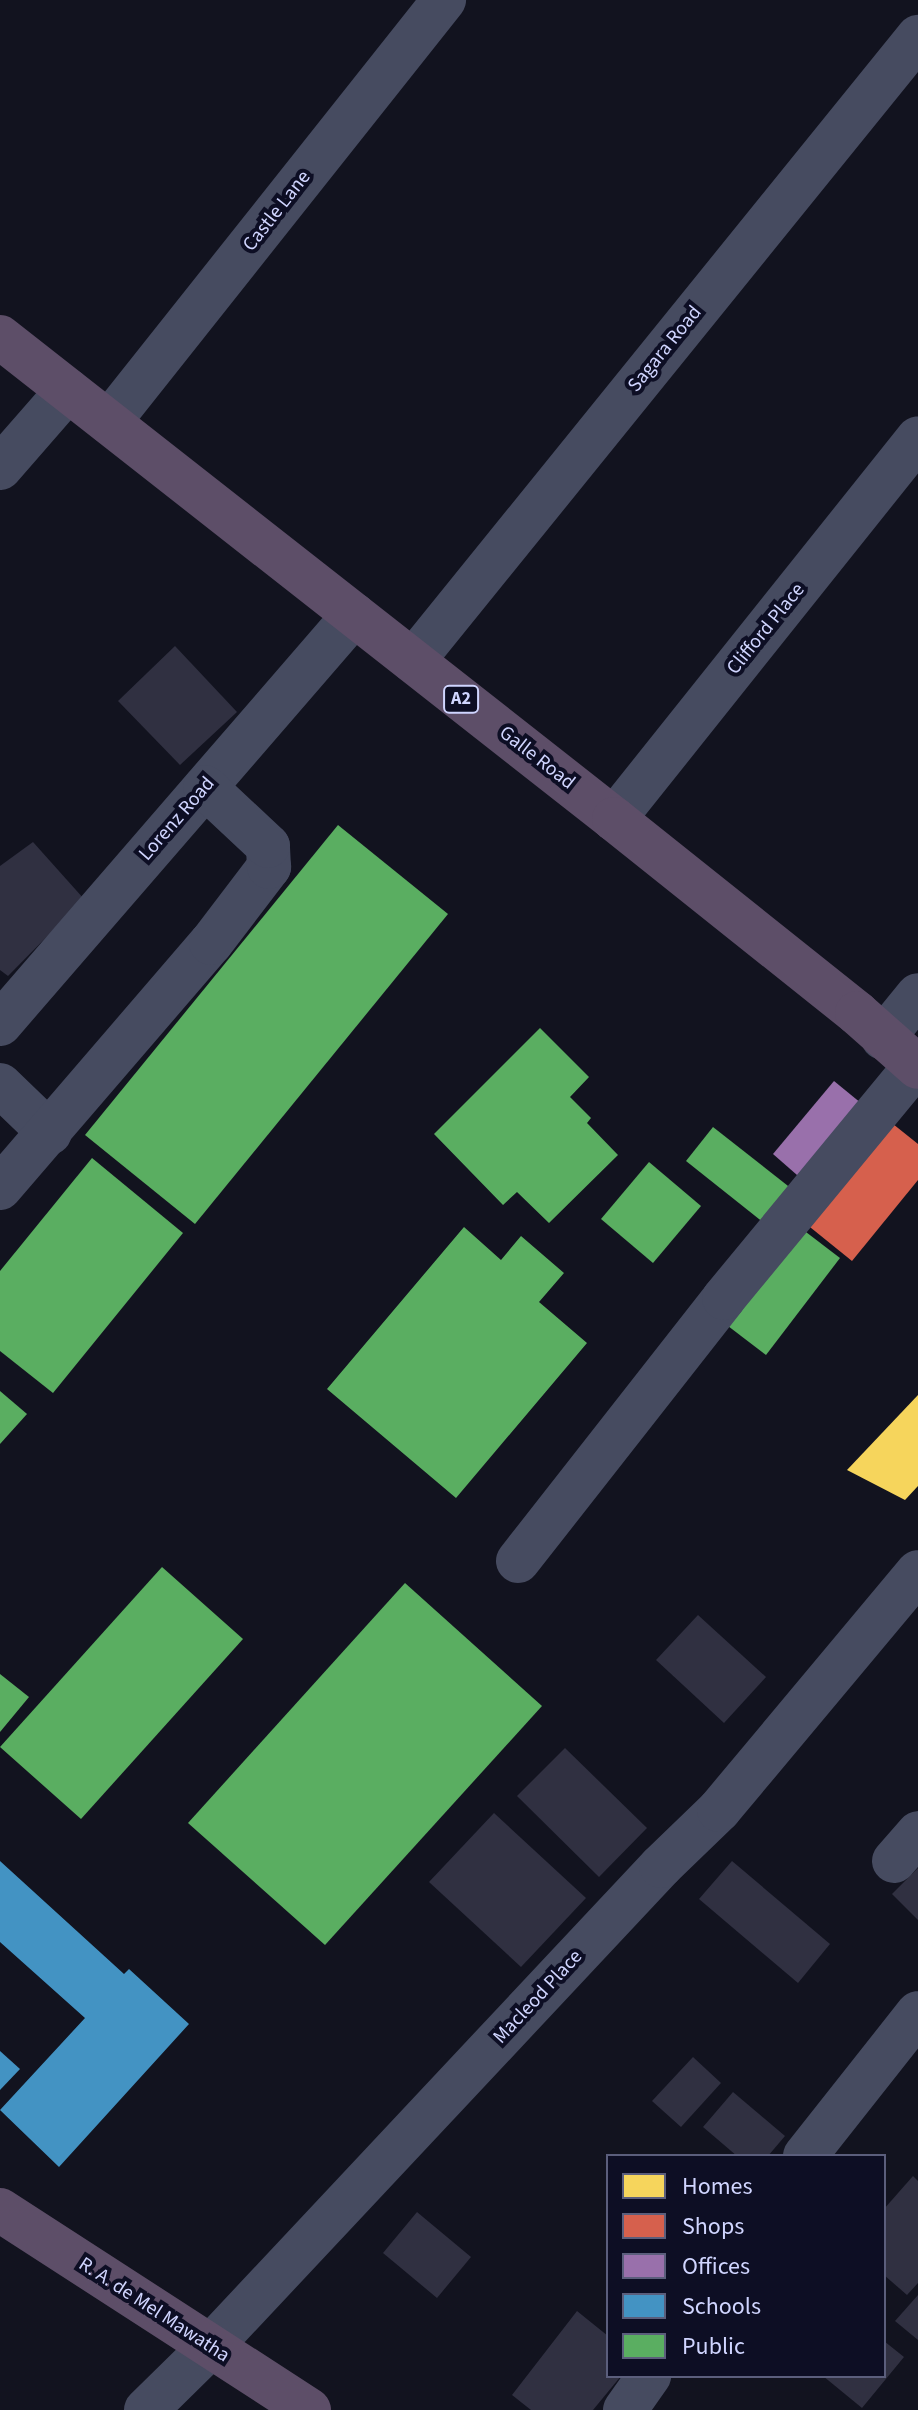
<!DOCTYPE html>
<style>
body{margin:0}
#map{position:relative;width:918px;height:2410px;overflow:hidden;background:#12131f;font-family:"Source Sans 3",sans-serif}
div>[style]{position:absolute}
.homes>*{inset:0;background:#f6d55c}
.shops>*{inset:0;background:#d6604d}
.offices>*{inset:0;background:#9970ab}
.schools>*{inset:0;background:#4393c3}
.public>*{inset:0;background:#5aae61}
.building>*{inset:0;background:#303041}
.minor>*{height:44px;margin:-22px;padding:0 22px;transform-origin:22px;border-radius:22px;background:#464b60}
.highway>*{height:44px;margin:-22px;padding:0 22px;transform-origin:22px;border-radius:22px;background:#5d4e68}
span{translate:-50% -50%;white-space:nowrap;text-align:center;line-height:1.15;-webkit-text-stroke:8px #0d0e24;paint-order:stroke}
.shield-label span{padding:2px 6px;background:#0d0e24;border:2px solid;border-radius:6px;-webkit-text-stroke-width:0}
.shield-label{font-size:18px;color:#d0d5ff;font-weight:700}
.street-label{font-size:20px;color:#d0d5ff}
.legend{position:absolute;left:606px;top:2154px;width:280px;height:224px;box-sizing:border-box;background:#0d0e24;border:2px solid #5b5e7c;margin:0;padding:10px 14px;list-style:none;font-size:24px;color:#d0d5ff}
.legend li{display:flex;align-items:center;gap:16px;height:40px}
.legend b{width:40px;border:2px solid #5b5e7c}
</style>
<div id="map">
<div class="homes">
<i style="clip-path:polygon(918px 1395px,918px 1486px,905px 1500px,847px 1470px)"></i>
</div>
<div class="shops">
<i style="clip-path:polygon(883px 1116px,918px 1144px,918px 1180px,852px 1261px,800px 1219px)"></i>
</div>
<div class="offices">
<i style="clip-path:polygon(834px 1081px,867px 1108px,805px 1182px,773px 1154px)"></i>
</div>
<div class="schools">
<i style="clip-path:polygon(0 1861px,124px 1974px,129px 1969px,189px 2024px,59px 2167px,0 2110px,85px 2018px,0 1942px)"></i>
<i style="clip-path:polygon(0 2051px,20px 2069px,0 2090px)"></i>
</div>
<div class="public">
<i style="clip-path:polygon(338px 825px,448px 914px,195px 1224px,85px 1135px)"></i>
<i style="clip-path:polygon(540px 1028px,589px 1077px,570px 1097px,591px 1118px,587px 1123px,618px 1155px,549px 1223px,517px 1192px,503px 1205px,434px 1134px)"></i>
<i style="clip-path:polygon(713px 1127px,797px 1193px,769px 1227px,686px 1161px)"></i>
<i style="clip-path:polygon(92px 1158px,183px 1233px,53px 1393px,0 1351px,0 1271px)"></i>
<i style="clip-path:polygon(649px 1162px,701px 1206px,653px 1263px,601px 1219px)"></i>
<i style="clip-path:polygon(464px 1227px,501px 1260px,521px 1236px,564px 1273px,539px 1302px,587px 1343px,456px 1498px,327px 1389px)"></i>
<i style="clip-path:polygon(802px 1229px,840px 1258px,766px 1355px,728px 1326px)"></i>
<i style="clip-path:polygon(0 1391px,27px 1414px,0 1444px)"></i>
<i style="clip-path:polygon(162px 1567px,243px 1639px,81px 1819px,0 1747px)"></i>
<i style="clip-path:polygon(405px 1583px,542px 1706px,325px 1945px,188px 1823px)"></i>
<i style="clip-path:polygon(0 1674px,29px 1697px,0 1732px)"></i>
</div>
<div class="building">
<i style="clip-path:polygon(175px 646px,237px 712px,180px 765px,118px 701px)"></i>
<i style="clip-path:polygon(33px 842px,84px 899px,8px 976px,0 970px,0 866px)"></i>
<i style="clip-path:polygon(698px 1615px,766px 1677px,724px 1723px,656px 1660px)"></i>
<i style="clip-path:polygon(565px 1748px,647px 1828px,599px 1877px,517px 1796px)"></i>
<i style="clip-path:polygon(494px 1813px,586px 1898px,521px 1967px,429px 1882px)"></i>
<i style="clip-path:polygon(732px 1861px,830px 1944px,798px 1983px,699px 1899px)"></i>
<i style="clip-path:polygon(918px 1868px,918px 1920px,892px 1894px)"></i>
<i style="clip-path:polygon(693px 2057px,721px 2083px,681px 2127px,652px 2101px)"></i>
<i style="clip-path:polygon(733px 2092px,785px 2136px,768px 2156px,737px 2156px,703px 2127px)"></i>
<i style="clip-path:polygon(913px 2176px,918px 2181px,918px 2283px,907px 2295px,884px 2275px,884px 2209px)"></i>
<i style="clip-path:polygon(417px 2212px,471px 2257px,437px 2298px,383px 2253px)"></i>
<i style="clip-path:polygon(918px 2295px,918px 2340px,895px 2321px)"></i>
<i style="clip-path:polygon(577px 2311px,608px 2336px,608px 2376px,621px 2376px,593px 2410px,531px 2410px,512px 2395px)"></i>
<i style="clip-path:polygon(884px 2341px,904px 2357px,862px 2408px,823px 2376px,884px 2376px)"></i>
</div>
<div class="minor">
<i style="left:109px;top:422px;width:539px;rotate:-51.56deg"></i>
<i style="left:0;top:468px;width:103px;rotate:-48.9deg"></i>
<i style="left:413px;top:661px;width:803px;rotate:-51.02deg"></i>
<i style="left:614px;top:819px;width:487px;rotate:-51.4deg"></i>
<i style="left:0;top:1024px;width:541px;rotate:-49.12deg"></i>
<i style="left:883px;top:1038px;width:55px;rotate:-50.9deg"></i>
<i style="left:0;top:1085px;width:69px;rotate:43.8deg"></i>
<i style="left:0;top:1188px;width:323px;rotate:-49.3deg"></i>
<i style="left:211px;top:943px;width:96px;rotate:-52.7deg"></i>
<i style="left:269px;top:867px;width:21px;rotate:-93deg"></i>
<i style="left:268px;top:846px;width:86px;rotate:-136.9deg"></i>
<i style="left:518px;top:1561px;width:334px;rotate:-51.9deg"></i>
<i style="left:724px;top:1298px;width:302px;rotate:-50.5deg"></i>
<i style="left:894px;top:1861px;width:37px;rotate:-49deg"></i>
<i style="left:805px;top:2156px;width:182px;rotate:-51.7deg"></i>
<i style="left:146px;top:2410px;width:90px;rotate:-44.5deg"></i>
<i style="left:210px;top:2347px;width:659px;rotate:-46.84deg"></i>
<i style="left:661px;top:1866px;width:81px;rotate:-44deg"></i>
<i style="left:719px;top:1810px;width:310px;rotate:-50.1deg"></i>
<i style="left:625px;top:2410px;width:42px;rotate:-54.8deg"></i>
</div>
<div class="highway">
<i style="left:0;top:337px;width:781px;rotate:38.13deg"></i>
<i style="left:614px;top:819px;width:311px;rotate:38.6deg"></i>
<i style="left:857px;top:1013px;width:81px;rotate:41.5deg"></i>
<i style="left:0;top:2210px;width:368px;rotate:32.9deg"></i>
</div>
<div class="shield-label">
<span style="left:461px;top:699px">A2</span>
</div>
<div class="street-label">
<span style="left:277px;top:211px;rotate:-52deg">Castle Lane</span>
<span style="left:665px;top:349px;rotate:-51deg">Sagara Road</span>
<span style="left:766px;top:629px;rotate:-51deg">Clifford Place</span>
<span style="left:537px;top:758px;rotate:38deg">Galle Road</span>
<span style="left:177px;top:819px;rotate:-49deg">Lorenz Road</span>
<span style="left:538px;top:1997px;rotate:-47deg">Macleod Place</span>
<span style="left:154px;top:2310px;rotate:33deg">R. A. de Mel Mawatha</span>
</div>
<ul class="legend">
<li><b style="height:22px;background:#f6d55c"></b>Homes</li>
<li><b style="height:22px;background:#d6604d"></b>Shops</li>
<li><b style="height:22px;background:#9970ab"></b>Offices</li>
<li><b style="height:22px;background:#4393c3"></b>Schools</li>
<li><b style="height:22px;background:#5aae61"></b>Public</li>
</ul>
</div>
